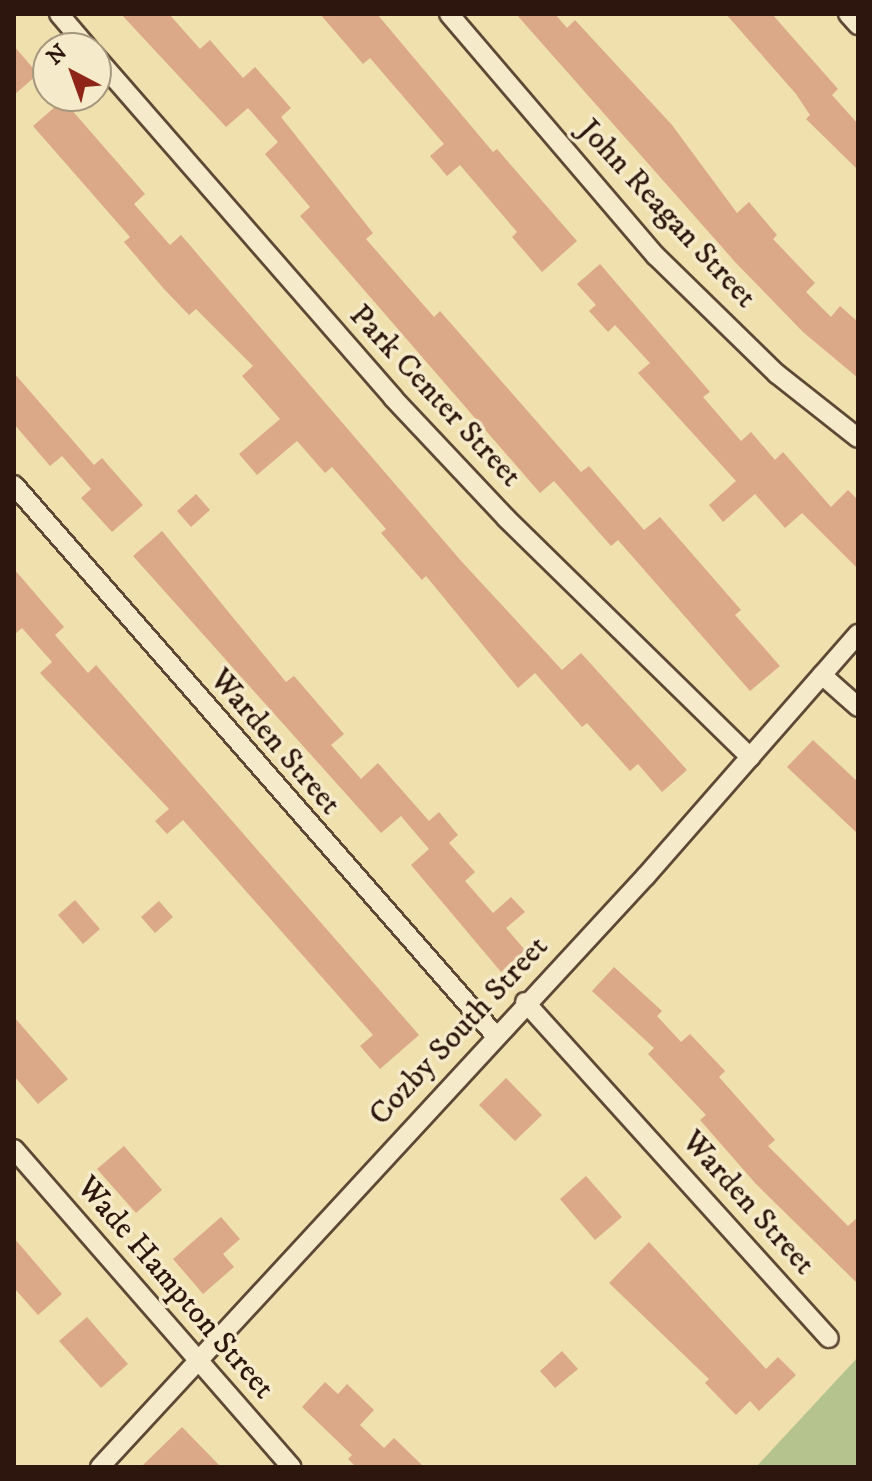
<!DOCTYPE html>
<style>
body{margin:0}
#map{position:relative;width:872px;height:1481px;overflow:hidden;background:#efe0ae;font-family:"IM FELL DW Pica",serif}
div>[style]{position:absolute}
.green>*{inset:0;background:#b5c38e}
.building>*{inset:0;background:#dba988}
.roads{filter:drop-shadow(2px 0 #5e4835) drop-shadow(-2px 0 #5e4835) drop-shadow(0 2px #5e4835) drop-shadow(0 -2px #5e4835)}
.minor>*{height:18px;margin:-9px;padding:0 9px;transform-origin:9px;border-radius:9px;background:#f5ebca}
span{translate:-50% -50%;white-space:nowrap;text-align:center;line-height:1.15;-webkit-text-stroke:7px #f5ebca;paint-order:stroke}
.street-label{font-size:32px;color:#2d160d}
.frame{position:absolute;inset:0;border:16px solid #2d160d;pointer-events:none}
.north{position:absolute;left:32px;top:32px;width:80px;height:80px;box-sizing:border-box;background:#f5ebca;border:2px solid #a5967e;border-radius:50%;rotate:319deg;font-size:22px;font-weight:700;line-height:32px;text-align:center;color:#2d160d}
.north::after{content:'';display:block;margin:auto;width:28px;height:36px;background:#8f2418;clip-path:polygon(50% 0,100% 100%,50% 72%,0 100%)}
</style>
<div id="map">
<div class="green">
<i style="clip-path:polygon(858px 1357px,858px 1467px,756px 1467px)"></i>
</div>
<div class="building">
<i style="clip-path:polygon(121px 14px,169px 14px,200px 49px,210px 40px,243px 78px,255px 67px,291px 108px,281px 117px,373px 233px,366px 239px,434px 317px,440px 311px,581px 472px,589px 466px,644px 530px,660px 517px,741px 610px,735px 615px,780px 666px,750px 691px,618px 540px,611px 546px,554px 481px,540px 493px,300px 216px,310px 207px,265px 154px,278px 142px,248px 108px,226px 127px)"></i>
<i style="clip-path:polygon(320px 14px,377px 14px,493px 152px,497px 149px,577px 241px,542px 272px,512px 237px,517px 232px,460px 165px,447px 176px,430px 156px,444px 144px,370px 58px,363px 64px)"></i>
<i style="clip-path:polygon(516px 14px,555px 14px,567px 28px,575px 20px,672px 125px,737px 213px,749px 202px,777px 235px,773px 239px,815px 283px,806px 292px,831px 317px,840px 306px,858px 322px,858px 378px,803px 332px,736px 263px)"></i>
<i style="clip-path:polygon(726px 14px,772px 14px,838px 89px,832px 95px,858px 124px,858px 170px,806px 119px,810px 115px,796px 94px)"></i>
<i style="clip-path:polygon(14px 46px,38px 74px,14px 95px)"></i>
<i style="clip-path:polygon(63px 100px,145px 194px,134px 204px,170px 245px,181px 235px,462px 562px,562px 670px,581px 653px,687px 770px,662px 792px,638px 764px,630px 771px,587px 723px,582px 727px,535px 673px,518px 688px,426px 576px,422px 580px,381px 533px,386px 529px,332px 467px,325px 473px,297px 441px,257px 475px,239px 454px,280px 419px,242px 376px,253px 366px,196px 309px,189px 315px,164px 289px,124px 242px,130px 237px,33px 126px)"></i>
<i style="clip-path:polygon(600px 264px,710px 392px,703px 397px,741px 441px,751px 432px,775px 460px,783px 452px,831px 507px,848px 490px,858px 500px,858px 569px,802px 513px,785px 528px,755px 494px,723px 522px,709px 505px,736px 481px,638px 373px,650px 363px,615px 325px,608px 332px,589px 311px,596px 305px,577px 284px)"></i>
<i style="clip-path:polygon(14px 373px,94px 465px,102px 458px,143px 505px,112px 532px,81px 498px,91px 489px,62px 456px,50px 466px,14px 424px)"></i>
<i style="clip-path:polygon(196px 494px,210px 510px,191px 527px,177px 511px)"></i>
<i style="clip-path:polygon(162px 531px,286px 682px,294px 676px,344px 734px,331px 745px,361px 779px,378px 763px,429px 821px,439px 812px,458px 835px,449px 843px,475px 872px,465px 881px,493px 913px,511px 897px,525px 912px,506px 928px,525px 950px,501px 972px,411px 865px,429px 849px,401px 816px,381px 833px,133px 556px)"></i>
<i style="clip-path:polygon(14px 569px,64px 627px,55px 635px,88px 673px,96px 665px,419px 1035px,380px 1069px,360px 1046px,373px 1035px,183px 820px,167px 834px,155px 821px,169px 809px,40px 673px,52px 662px,22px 628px,14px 635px)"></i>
<i style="clip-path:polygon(813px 740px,858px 782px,858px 834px,787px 767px)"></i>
<i style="clip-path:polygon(75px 900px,100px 929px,83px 944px,58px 915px)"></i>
<i style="clip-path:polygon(159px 901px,173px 917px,155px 933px,141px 917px)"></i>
<i style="clip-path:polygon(614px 967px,662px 1011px,657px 1016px,681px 1042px,690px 1034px,725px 1071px,719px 1077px,775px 1140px,768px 1146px,848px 1226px,858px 1217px,858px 1284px,756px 1184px,700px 1120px,706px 1115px,648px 1054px,654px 1048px,592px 991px)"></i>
<i style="clip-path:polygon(14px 1017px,68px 1079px,38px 1104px,14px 1076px)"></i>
<i style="clip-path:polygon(506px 1078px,542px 1115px,515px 1141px,479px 1105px)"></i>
<i style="clip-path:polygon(124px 1146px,162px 1190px,136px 1213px,97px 1169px)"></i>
<i style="clip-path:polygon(586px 1176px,622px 1217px,595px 1240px,560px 1199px)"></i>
<i style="clip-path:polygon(221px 1217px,240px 1239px,223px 1254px,234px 1267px,203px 1294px,173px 1259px)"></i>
<i style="clip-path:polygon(14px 1238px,62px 1294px,38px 1315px,14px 1288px)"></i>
<i style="clip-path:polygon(649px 1242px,766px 1369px,778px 1357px,796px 1375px,759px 1411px,750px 1401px,736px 1415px,705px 1383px,709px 1379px,609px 1283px)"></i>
<i style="clip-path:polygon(87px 1317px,128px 1364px,101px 1388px,59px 1341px)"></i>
<i style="clip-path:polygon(562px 1351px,578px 1369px,555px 1388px,540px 1371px)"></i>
<i style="clip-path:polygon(325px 1382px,338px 1394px,347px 1384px,374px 1410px,360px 1425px,384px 1448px,394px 1438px,424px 1467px,356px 1467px,348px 1459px,352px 1455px,302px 1407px)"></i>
<i style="clip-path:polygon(182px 1427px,221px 1467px,141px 1467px)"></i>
</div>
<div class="roads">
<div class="minor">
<i style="left:59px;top:14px;width:45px;rotate:49.5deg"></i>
<i style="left:449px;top:14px;width:318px;rotate:49.5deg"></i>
<i style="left:656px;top:256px;width:169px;rotate:44.3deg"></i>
<i style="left:777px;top:374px;width:103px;rotate:38.3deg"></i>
<i style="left:848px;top:14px;width:15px;rotate:48deg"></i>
<i style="left:96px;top:57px;width:452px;rotate:48.9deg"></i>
<i style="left:393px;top:398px;width:165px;rotate:46.7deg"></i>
<i style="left:506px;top:518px;width:342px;rotate:44.4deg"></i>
<i style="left:14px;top:485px;width:731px;rotate:48.83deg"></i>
<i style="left:822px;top:675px;width:48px;rotate:41.6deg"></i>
<i style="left:525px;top:1002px;width:453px;rotate:47.9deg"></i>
<i style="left:14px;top:1149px;width:422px;rotate:48.9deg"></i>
<i style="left:100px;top:1467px;width:805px;rotate:-47.27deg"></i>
<i style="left:646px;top:876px;width:322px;rotate:-48.8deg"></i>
</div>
</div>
<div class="street-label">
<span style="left:667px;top:214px;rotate:47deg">John Reagan Street</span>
<span style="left:435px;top:396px;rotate:47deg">Park Center Street</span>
<span style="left:275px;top:742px;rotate:49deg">Warden Street</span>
<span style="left:459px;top:1031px;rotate:-47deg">Cozby South Street</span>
<span style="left:748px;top:1203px;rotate:48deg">Warden Street</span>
<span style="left:175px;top:1288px;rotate:49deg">Wade Hampton Street</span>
</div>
<div class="frame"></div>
<div class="north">N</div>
</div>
